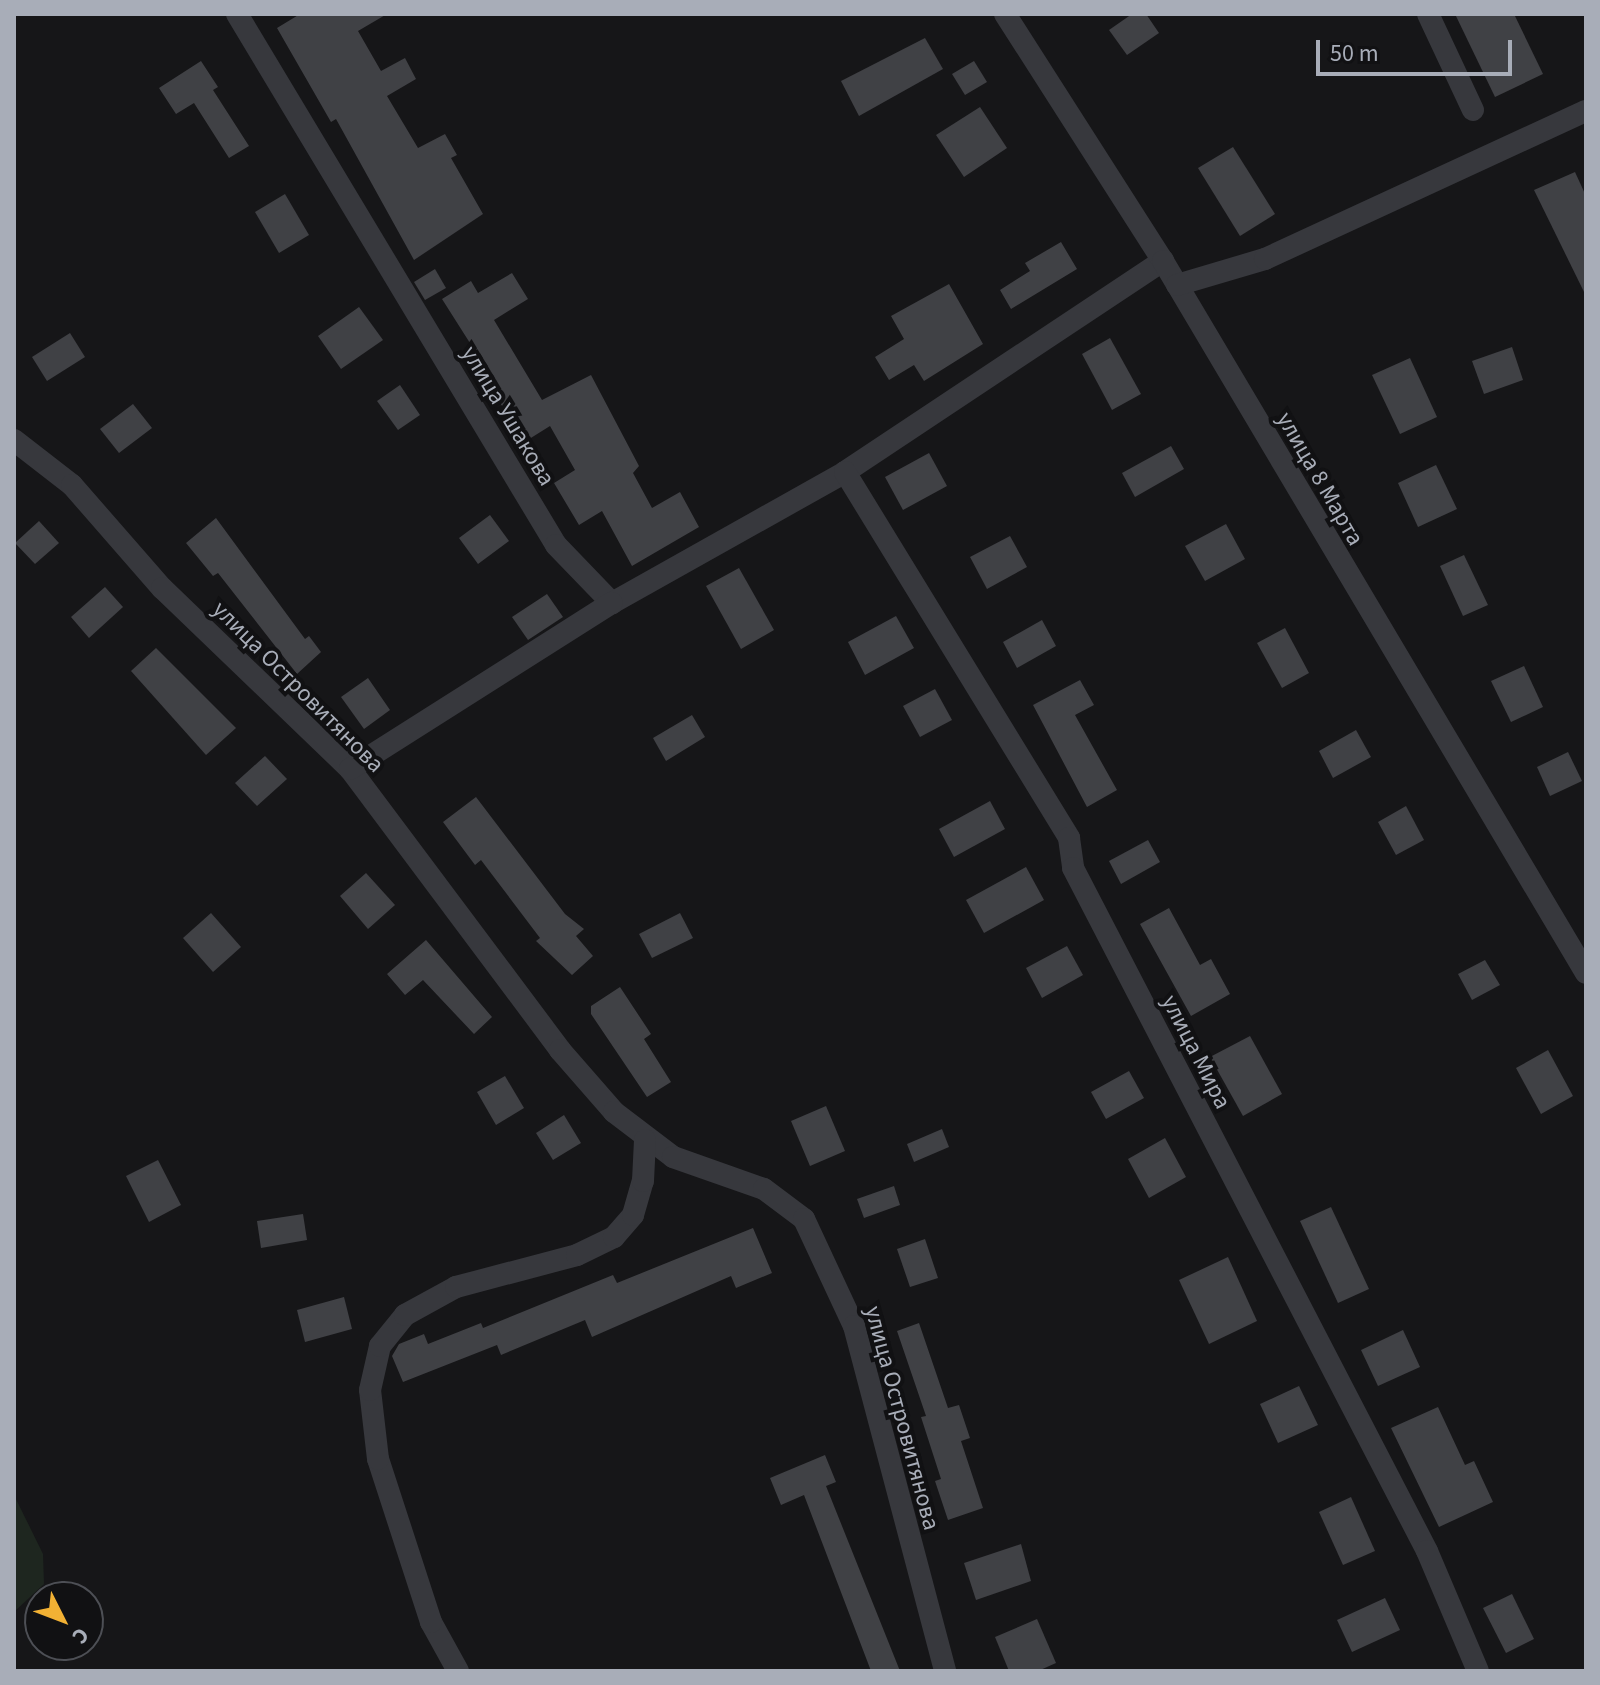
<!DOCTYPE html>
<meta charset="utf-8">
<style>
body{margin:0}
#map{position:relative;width:1600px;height:1685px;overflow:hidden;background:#161618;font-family:"Source Sans 3",sans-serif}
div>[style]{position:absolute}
.green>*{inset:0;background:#1e261f}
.building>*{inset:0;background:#404145}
.street>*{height:22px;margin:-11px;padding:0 11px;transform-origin:11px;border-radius:11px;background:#37383d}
span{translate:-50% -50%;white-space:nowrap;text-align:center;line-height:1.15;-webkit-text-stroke:8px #111113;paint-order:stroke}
.street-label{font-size:24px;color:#a8adb8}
.frame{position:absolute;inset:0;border:16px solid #a8adb8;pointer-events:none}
.north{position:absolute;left:24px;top:1581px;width:80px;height:80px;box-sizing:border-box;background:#111113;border:2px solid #4d4f55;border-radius:50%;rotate:132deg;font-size:22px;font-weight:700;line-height:32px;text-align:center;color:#a8adb8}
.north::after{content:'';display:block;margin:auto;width:28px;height:36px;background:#f2b134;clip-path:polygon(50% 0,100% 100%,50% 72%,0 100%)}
.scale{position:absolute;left:1316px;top:40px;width:196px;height:36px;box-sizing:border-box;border:4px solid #a8adb8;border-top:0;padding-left:10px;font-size:24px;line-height:28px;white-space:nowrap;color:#a8adb8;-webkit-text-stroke:6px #111113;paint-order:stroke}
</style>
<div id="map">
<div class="green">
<i style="clip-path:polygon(14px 1495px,43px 1554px,44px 1584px,14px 1612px)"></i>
</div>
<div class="building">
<i style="clip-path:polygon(300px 14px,387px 14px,358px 31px,381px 71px,405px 58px,416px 79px,387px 96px,418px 148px,445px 134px,457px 155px,451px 158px,483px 214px,414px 260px,336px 119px,331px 122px,277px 28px)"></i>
<i style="clip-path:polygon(1132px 14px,1146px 14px,1159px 33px,1127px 55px,1109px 30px)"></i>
<i style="clip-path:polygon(1455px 14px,1514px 14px,1543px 74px,1495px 97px)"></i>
<i style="clip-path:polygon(925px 38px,943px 69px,859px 116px,841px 81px)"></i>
<i style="clip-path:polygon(201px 61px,218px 87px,213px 90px,249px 146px,229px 158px,194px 103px,176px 114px,159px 88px)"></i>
<i style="clip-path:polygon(974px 61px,987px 82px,965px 95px,952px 74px)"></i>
<i style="clip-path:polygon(980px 107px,1007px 148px,964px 177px,936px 135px)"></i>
<i style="clip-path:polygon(1233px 147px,1275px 214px,1240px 236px,1198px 168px)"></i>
<i style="clip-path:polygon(1575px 172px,1586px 196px,1586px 296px,1534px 190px)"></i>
<i style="clip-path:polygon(285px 194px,309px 235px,279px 253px,255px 212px)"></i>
<i style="clip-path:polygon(1061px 242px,1077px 269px,1011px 309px,1000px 290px,1030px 271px,1025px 263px)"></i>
<i style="clip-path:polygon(435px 269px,446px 288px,425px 300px,414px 282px)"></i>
<i style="clip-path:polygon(512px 273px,528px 299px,494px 320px,542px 400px,591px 375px,639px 466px,633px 473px,652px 508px,680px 492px,699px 527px,632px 566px,602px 511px,579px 525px,554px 483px,575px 470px,550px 426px,526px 441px,468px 356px,475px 351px,442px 299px,471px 281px,478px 293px)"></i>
<i style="clip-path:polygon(949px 284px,983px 344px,924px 381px,914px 365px,889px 380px,875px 357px,904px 339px,891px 316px)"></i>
<i style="clip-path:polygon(359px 307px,383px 340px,341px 369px,318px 336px)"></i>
<i style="clip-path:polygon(70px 333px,85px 357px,47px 381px,32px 357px)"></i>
<i style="clip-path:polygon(1110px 338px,1141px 394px,1112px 410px,1082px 354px)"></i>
<i style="clip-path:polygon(1512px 347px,1523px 380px,1484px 394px,1472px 361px)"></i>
<i style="clip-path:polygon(1410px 358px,1437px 417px,1400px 434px,1372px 375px)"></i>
<i style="clip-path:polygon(400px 385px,420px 415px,398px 430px,377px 401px)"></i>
<i style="clip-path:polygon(133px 404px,152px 428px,119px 453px,100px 429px)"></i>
<i style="clip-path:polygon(1171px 446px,1184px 469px,1135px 497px,1122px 473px)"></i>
<i style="clip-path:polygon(929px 453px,947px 486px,903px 510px,885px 477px)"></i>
<i style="clip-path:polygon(1436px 465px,1457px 509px,1418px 527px,1398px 483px)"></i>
<i style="clip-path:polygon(490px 515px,509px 541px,478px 564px,459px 538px)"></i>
<i style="clip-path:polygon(216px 518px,305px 639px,309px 636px,321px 652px,297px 674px,218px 573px,213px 576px,186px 543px)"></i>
<i style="clip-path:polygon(39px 521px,59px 543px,35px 564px,15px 543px)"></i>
<i style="clip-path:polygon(1226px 524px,1245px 559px,1205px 581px,1185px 546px)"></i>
<i style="clip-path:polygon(1010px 536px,1027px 567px,987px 589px,970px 557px)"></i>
<i style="clip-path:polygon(1464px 555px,1488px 605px,1463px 616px,1440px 566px)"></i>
<i style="clip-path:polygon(739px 568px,774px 630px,741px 649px,706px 586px)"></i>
<i style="clip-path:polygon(105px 587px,123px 607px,89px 638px,71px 617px)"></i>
<i style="clip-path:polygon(547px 594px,563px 617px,528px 640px,512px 617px)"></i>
<i style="clip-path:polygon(896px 616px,914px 648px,865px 675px,848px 642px)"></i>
<i style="clip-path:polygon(1042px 620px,1056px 646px,1017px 668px,1003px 642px)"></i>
<i style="clip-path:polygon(1285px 628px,1309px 673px,1282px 688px,1257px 643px)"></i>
<i style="clip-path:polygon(156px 648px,236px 728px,206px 755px,131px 671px)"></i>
<i style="clip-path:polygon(1524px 666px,1543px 707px,1511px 722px,1491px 681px)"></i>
<i style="clip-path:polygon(368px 678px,390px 710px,364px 729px,341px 697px)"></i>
<i style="clip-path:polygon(1080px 680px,1094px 705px,1075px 715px,1117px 790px,1087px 807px,1033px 705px)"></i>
<i style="clip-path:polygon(935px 689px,952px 720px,920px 737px,903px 706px)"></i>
<i style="clip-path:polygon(692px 715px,705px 737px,666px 761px,653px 738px)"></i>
<i style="clip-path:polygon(1356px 730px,1371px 757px,1333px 778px,1319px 751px)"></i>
<i style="clip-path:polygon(1568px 752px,1582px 781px,1550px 796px,1537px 767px)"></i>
<i style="clip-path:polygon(265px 756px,287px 779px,257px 806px,235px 783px)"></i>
<i style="clip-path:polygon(476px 797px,565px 914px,584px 929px,576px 936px,593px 956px,572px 975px,536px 941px,540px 938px,481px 860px,475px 865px,443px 822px)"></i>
<i style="clip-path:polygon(990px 801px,1005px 829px,954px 857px,939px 829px)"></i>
<i style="clip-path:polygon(1406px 806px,1424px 840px,1396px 855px,1378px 822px)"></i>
<i style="clip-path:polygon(1148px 840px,1160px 862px,1121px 884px,1109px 861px)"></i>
<i style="clip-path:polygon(1026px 867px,1044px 900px,984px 933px,966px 900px)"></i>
<i style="clip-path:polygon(366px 873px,395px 905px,368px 929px,340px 896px)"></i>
<i style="clip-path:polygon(1169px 908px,1200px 965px,1211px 959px,1230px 994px,1191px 1016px,1140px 924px)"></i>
<i style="clip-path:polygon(211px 913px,241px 947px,213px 972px,183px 938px)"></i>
<i style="clip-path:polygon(680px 913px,693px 938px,652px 958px,639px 934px)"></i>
<i style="clip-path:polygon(426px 940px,492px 1017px,474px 1034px,423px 980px,405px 995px,387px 974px)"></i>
<i style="clip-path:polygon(1067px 946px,1083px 975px,1042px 998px,1026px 968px)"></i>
<i style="clip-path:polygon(1485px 960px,1500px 985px,1472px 1000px,1458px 974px)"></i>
<i style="clip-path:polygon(620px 987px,651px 1034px,644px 1039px,671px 1082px,647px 1097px,591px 1014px,591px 1006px)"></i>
<i style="clip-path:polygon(1250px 1036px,1282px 1094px,1243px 1116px,1210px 1057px)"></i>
<i style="clip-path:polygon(1548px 1050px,1573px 1096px,1541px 1114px,1516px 1068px)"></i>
<i style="clip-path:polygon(1129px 1071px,1144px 1098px,1106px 1119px,1091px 1092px)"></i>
<i style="clip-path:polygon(505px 1076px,524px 1108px,496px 1125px,477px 1092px)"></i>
<i style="clip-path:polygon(826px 1106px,845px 1151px,810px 1166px,791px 1121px)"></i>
<i style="clip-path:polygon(564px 1115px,581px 1143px,553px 1160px,536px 1133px)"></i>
<i style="clip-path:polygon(942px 1129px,949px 1147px,914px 1162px,907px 1144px)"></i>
<i style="clip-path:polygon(1165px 1138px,1186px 1177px,1149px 1198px,1128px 1159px)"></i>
<i style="clip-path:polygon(158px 1160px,181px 1205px,149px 1222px,126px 1176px)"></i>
<i style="clip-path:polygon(894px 1186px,900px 1205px,864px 1218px,857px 1199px)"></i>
<i style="clip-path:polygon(1331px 1207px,1369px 1289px,1338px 1303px,1300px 1221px)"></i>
<i style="clip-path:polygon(303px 1214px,307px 1240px,261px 1248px,257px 1221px)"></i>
<i style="clip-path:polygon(753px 1228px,772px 1273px,736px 1288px,731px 1276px,592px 1337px,585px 1320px,501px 1355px,497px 1345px,403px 1382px,392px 1356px,399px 1344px,424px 1334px,428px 1344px,481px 1323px,483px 1328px,613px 1275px,617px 1283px)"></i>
<i style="clip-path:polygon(925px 1239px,938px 1278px,910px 1287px,897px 1249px)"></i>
<i style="clip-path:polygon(1228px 1257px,1257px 1321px,1209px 1344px,1179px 1280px)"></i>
<i style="clip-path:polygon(344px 1297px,352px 1329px,305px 1342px,297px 1310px)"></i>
<i style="clip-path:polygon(919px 1323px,948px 1408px,959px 1405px,970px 1438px,961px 1441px,983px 1508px,948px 1520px,935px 1481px,941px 1479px,921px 1417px,926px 1416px,897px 1331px)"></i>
<i style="clip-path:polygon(1403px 1330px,1420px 1367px,1378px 1386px,1361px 1350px)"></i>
<i style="clip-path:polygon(1299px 1386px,1318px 1425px,1278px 1443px,1260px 1404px)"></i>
<i style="clip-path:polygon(1438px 1407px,1465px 1465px,1474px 1461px,1493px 1502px,1439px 1527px,1391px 1428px)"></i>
<i style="clip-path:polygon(825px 1455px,836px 1482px,826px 1486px,900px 1671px,871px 1671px,804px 1495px,781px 1505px,770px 1478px)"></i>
<i style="clip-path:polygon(1351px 1497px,1375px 1551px,1343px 1565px,1319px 1512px)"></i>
<i style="clip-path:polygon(1021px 1544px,1031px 1581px,976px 1600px,964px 1563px)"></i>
<i style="clip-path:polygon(1512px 1594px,1534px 1639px,1506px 1653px,1483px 1608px)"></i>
<i style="clip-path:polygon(1385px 1598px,1400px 1630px,1352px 1652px,1337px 1620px)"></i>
<i style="clip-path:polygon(1037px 1619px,1056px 1663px,1038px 1671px,1009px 1671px,995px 1637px)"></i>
</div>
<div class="street">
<i style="left:237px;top:14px;width:619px;rotate:59deg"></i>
<i style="left:556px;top:545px;width:81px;rotate:46deg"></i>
<i style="left:612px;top:603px;width:267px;rotate:-29.3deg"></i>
<i style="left:845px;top:472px;width:382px;rotate:-33.6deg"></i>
<i style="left:1005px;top:14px;width:293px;rotate:57.4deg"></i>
<i style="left:1163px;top:261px;width:828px;rotate:59.29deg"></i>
<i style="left:1428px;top:14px;width:106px;rotate:64.9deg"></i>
<i style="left:1177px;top:285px;width:92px;rotate:-16.5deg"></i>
<i style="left:1265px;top:259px;width:353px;rotate:-24.8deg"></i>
<i style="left:14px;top:440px;width:73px;rotate:37.8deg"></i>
<i style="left:72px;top:485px;width:137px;rotate:48.9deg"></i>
<i style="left:162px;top:588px;width:261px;rotate:43.9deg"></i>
<i style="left:350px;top:769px;width:351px;rotate:53.2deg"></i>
<i style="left:560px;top:1050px;width:82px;rotate:48.9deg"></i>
<i style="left:614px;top:1112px;width:74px;rotate:37.3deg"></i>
<i style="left:673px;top:1157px;width:96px;rotate:19.4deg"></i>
<i style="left:764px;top:1189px;width:50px;rotate:36.9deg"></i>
<i style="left:804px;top:1219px;width:118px;rotate:65deg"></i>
<i style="left:854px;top:1326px;width:357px;rotate:75.2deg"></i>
<i style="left:845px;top:472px;width:429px;rotate:58.5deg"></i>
<i style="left:1069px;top:838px;width:30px;rotate:82deg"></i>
<i style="left:1073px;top:868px;width:769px;rotate:62.6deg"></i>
<i style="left:1427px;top:1551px;width:130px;rotate:67deg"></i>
<i style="left:350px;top:769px;width:310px;rotate:-32.4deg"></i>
<i style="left:458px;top:1671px;width:56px;rotate:-118.9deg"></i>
<i style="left:431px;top:1622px;width:171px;rotate:-108deg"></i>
<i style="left:378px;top:1459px;width:69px;rotate:-96.6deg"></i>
<i style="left:370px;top:1390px;width:45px;rotate:-77.2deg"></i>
<i style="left:380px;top:1346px;width:40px;rotate:-51deg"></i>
<i style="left:405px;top:1315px;width:58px;rotate:-28.8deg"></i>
<i style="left:456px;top:1287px;width:125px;rotate:-14.8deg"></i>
<i style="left:577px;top:1255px;width:41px;rotate:-25.9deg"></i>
<i style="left:614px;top:1237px;width:29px;rotate:-49deg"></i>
<i style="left:633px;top:1215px;width:35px;rotate:-74deg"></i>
<i style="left:643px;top:1181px;width:41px;rotate:-87.2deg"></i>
</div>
<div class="street-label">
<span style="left:508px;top:416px;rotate:59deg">улица Ушакова</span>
<span style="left:1320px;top:479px;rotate:60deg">улица 8 Марта</span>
<span style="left:298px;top:687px;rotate:45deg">улица Островитянова</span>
<span style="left:1196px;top:1052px;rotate:63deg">улица Мира</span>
<span style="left:902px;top:1418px;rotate:75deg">улица Островитянова</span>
</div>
<div class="frame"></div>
<div class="north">С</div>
<div class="scale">50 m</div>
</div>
